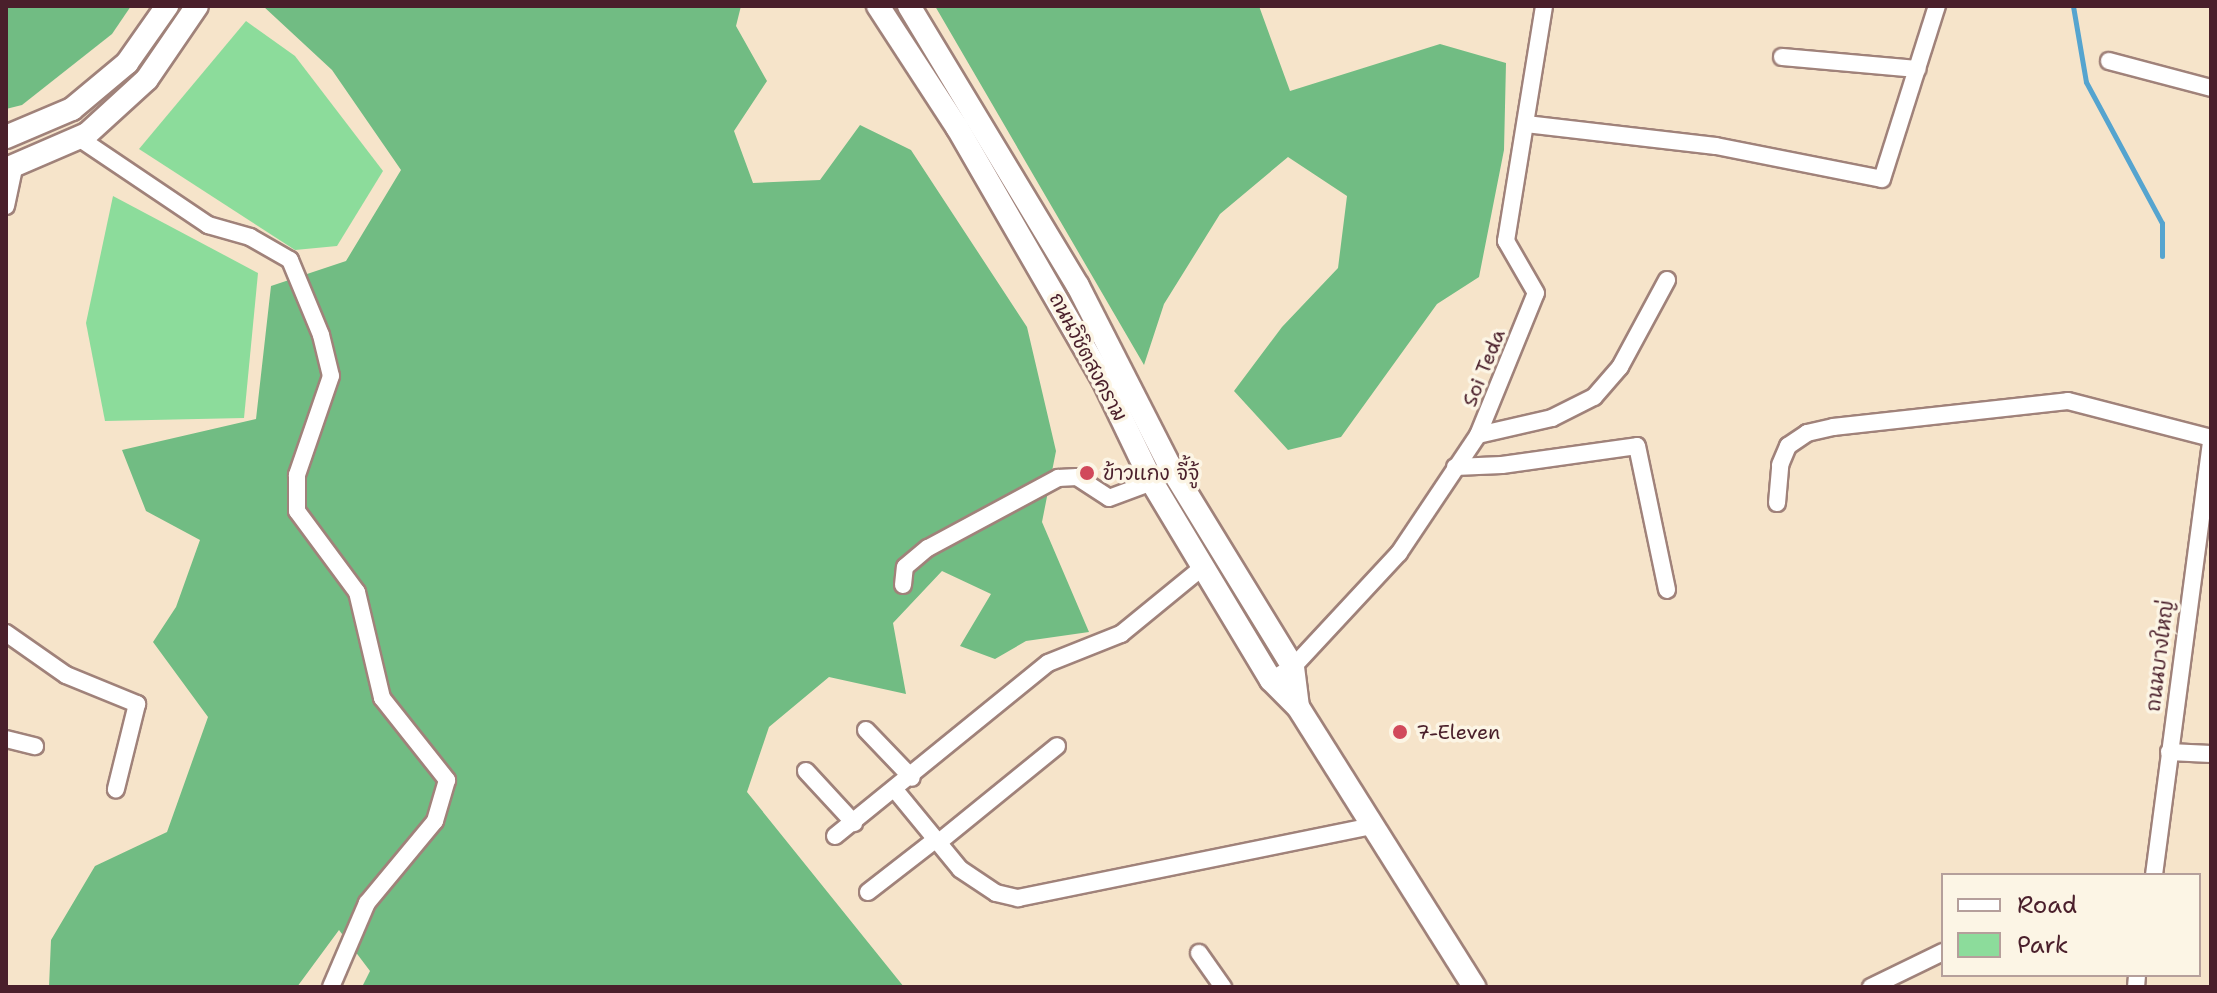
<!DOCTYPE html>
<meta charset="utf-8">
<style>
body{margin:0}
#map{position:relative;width:2217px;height:993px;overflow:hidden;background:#f6e4ca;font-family:"Shantell Sans","Playpen Sans Thai",sans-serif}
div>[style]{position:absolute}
.green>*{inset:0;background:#8cdc9b}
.forest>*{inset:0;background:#71bc83}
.stream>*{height:5px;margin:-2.5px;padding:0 2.5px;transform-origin:2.5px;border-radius:2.5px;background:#55a4cf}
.roads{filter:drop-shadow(2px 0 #a0827a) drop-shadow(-2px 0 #a0827a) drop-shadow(0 2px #a0827a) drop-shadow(0 -2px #a0827a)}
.street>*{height:16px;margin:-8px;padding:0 8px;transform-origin:8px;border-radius:8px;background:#fff}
.secondary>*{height:22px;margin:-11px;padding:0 11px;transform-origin:11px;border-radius:11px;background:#fff}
.dots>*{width:22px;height:22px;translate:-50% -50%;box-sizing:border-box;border:4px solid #fcf5e5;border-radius:50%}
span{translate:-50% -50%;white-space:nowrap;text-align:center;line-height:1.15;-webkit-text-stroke:7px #fcf5e5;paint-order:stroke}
.street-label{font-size:20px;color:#4a1f2b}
.poi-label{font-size:20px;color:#4a1f2b}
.left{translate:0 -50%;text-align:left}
.frame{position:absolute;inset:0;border:8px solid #4a1f2b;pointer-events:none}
.legend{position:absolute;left:1941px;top:873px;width:260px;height:104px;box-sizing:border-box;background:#fcf5e5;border:2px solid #b59f9b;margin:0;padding:10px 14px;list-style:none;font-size:24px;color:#4a1f2b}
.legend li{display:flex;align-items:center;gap:16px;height:40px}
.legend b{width:40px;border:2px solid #b59f9b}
</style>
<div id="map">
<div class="green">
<i style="clip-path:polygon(246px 21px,295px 56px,383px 171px,337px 246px,295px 250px,139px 149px)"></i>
<i style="clip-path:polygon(113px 196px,258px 273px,244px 418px,105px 421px,86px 323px)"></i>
</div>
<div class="forest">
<i style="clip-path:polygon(6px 6px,131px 6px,112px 34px,22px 105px,6px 109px)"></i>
<i style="clip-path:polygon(263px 6px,741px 6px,736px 26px,767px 81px,734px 131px,753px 183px,820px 180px,860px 125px,911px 150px,1027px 327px,1056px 451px,1042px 522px,1089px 632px,1026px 641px,995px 659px,960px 646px,991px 594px,942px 571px,893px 623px,906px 694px,829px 677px,769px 727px,747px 792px,904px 987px,362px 987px,370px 971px,339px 930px,297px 987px,49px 987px,51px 940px,95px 866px,167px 832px,208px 717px,153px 642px,176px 607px,200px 540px,146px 511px,122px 450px,256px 419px,271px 286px,346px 261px,401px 170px,332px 70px)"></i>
<i style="clip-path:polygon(935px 6px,1259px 6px,1290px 91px,1440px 44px,1506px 63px,1504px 150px,1479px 277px,1437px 304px,1341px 437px,1288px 450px,1234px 391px,1282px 327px,1338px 268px,1347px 196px,1288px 157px,1220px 214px,1164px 304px,1144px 365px)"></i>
</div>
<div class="stream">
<i style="left:2073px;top:6px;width:77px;rotate:80.3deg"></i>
<i style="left:2086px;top:82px;width:160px;rotate:61.7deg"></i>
<i style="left:2162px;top:223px;width:33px;rotate:90deg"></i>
</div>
<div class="roads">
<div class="street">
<i style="left:1782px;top:57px;width:136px;rotate:5.1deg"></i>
<i style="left:2109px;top:61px;width:106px;rotate:14.8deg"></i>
<i style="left:1526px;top:124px;width:191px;rotate:6.6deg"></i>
<i style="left:1716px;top:146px;width:169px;rotate:11.2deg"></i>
<i style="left:1882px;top:179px;width:182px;rotate:-72.4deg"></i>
<i style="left:79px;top:138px;width:156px;rotate:34deg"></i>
<i style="left:208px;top:225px;width:44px;rotate:15.9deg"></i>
<i style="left:250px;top:237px;width:46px;rotate:29.9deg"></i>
<i style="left:290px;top:260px;width:81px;rotate:67.5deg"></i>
<i style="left:321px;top:335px;width:42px;rotate:76.3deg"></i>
<i style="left:331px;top:376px;width:105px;rotate:109deg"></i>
<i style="left:297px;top:475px;width:36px;rotate:90deg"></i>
<i style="left:297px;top:511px;width:101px;rotate:53.5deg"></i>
<i style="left:357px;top:592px;width:109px;rotate:76.7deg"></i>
<i style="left:382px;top:698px;width:105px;rotate:51.6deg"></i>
<i style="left:447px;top:780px;width:43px;rotate:106.3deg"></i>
<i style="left:435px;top:821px;width:107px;rotate:129.7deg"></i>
<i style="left:367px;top:903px;width:91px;rotate:113.2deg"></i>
<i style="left:6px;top:206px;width:40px;rotate:-78deg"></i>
<i style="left:1478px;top:435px;width:76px;rotate:-12.9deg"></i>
<i style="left:1552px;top:418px;width:47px;rotate:-26.6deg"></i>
<i style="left:1594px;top:397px;width:40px;rotate:-49deg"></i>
<i style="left:1620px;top:367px;width:99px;rotate:-61.6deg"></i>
<i style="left:1455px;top:467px;width:47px;rotate:-2.4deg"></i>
<i style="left:1502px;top:465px;width:136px;rotate:-8deg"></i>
<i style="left:1637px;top:446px;width:147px;rotate:78.2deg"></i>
<i style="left:1777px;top:503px;width:38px;rotate:-85deg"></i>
<i style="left:1780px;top:465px;width:21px;rotate:-67deg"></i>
<i style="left:1788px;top:446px;width:23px;rotate:-34deg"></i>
<i style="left:1807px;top:433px;width:27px;rotate:-13deg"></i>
<i style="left:1833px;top:427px;width:236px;rotate:-6.3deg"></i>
<i style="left:2068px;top:401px;width:148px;rotate:14.5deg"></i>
<i style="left:903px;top:585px;width:18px;rotate:-84deg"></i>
<i style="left:905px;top:567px;width:30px;rotate:-40deg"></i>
<i style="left:928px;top:548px;width:148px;rotate:-28.3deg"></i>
<i style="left:1058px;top:478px;width:19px;rotate:-3deg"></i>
<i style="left:1077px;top:477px;width:38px;rotate:33deg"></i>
<i style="left:1109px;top:498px;width:46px;rotate:-20.4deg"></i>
<i style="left:6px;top:633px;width:73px;rotate:35deg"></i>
<i style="left:66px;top:675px;width:77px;rotate:22.2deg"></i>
<i style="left:137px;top:704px;width:88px;rotate:103.9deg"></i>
<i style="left:1271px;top:680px;width:26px;rotate:-31deg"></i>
<i style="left:1293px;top:667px;width:156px;rotate:-47.1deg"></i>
<i style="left:1399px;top:553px;width:142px;rotate:-56.2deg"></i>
<i style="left:1478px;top:435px;width:153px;rotate:-67.8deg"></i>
<i style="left:1536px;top:293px;width:60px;rotate:-120deg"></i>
<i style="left:1506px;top:241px;width:238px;rotate:-80.8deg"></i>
<i style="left:866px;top:730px;width:66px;rotate:46.2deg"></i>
<i style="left:6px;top:739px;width:30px;rotate:14deg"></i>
<i style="left:2169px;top:752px;width:42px;rotate:2.7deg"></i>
<i style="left:806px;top:771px;width:71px;rotate:47.3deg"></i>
<i style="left:896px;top:791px;width:101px;rotate:50.6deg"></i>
<i style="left:960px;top:869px;width:43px;rotate:33.7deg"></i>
<i style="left:996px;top:893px;width:23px;rotate:13deg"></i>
<i style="left:1018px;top:898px;width:362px;rotate:-11.5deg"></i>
<i style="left:835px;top:836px;width:274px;rotate:-39.1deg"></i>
<i style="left:1048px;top:663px;width:79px;rotate:-21.7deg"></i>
<i style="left:1121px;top:634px;width:106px;rotate:-39.3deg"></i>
<i style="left:939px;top:842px;width:152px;rotate:-39.1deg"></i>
<i style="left:2154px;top:875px;width:436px;rotate:-82.5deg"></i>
<i style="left:868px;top:892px;width:85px;rotate:-37.8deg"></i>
<i style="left:1199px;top:953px;width:42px;rotate:54.8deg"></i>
<i style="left:1871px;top:987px;width:80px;rotate:-25.9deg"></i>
<i style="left:2136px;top:987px;width:12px;rotate:-85deg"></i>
</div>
<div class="secondary">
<i style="left:878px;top:6px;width:145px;rotate:56.9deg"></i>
<i style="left:957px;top:127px;width:292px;rotate:60deg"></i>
<i style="left:1103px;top:380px;width:113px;rotate:64.3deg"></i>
<i style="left:1152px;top:482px;width:231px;rotate:59deg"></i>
<i style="left:1271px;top:680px;width:38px;rotate:45deg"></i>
<i style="left:1298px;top:707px;width:331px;rotate:57.8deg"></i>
<i style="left:909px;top:6px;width:327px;rotate:58.9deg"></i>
<i style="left:1078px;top:286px;width:199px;rotate:63deg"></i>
<i style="left:1168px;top:463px;width:239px;rotate:58.5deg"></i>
<i style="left:1293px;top:667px;width:40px;rotate:82.9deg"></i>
<i style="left:6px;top:137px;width:72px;rotate:-23deg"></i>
<i style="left:72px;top:109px;width:72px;rotate:-39.9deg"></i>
<i style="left:127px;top:63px;width:70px;rotate:-54.9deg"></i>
<i style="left:6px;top:169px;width:88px;rotate:-23.4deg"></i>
<i style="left:87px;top:134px;width:81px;rotate:-42.5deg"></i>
<i style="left:147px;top:79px;width:88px;rotate:-55.6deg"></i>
</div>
</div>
<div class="dots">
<i style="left:1087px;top:473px;background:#d1495b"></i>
<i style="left:1400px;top:732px;background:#d1495b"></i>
</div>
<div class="street-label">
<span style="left:1088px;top:357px;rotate:62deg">ถนนวิชิตสงคราม</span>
<span style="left:1484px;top:368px;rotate:-68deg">Soi Teda</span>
<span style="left:2160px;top:656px;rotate:-83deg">ถนนบางใหญ่</span>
</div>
<div class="poi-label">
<span class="left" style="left:1103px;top:473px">ข้าวแกง จี้จู้</span>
<span class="left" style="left:1416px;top:732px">7-Eleven</span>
</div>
<div class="frame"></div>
<ul class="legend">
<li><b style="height:10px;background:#fff"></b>Road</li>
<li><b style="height:22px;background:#8cdc9b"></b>Park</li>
</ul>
</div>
